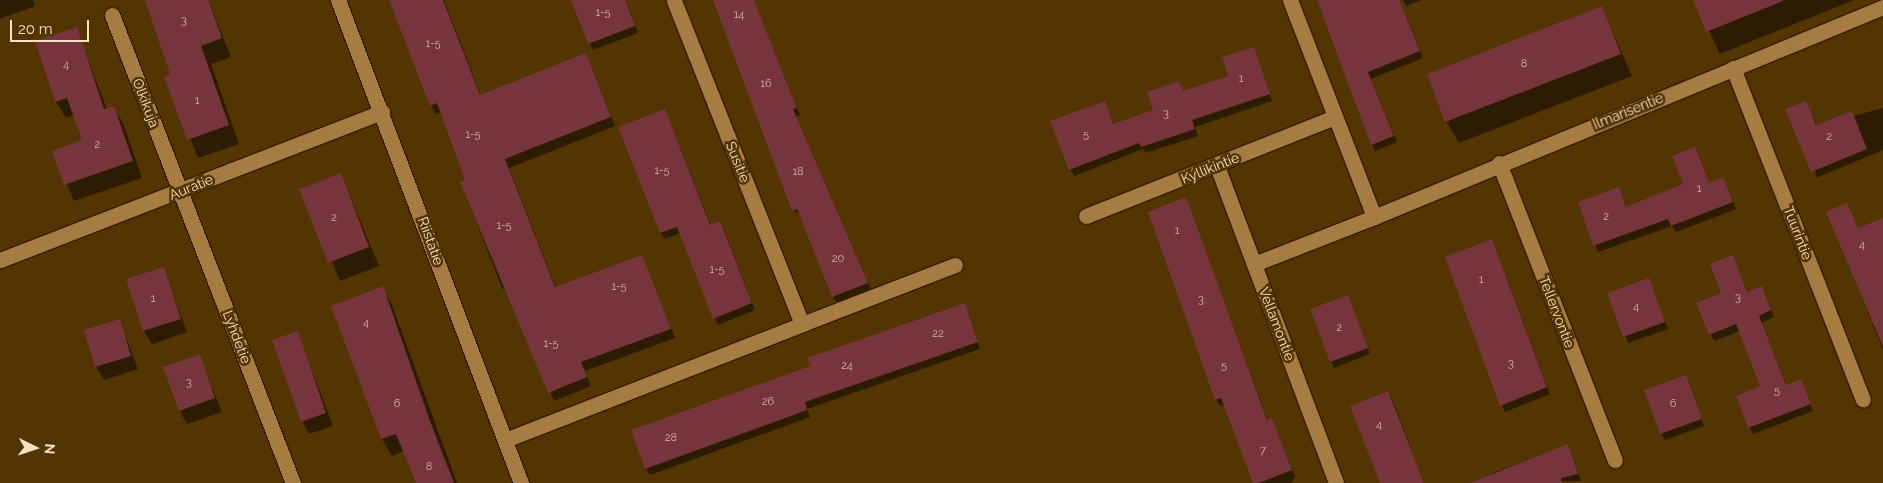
<!DOCTYPE html>
<style>
body{margin:0}
#map{position:relative;width:1883px;height:483px;overflow:hidden;background:#533502;font-family:Raleway,sans-serif}
div>[style]{position:absolute}
.shadow>*{inset:0;background:#0007}
.building>*{inset:0;background:#76343d}
.roads{filter:drop-shadow(1px 0 #331e00) drop-shadow(-1px 0 #331e00) drop-shadow(0 1px #331e00) drop-shadow(0 -1px #331e00)}
.minor>*{height:15px;margin:-7.5px;padding:0 7.5px;transform-origin:7.5px;border-radius:7.5px;background:#a77c42}
span{translate:-50% -50%;white-space:nowrap;text-align:center;line-height:1.15;-webkit-text-stroke:5px #533502;paint-order:stroke}
.number-label{font-size:11px;color:#d7b5a2}
.number-label span{-webkit-text-stroke-width:0}
.street-label{font-size:14px;color:#f7e0c3}
.north{position:absolute;left:10px;top:423px;width:50px;height:50px;-webkit-text-stroke:4px #533502;paint-order:stroke;rotate:94deg;font-size:14px;font-weight:700;line-height:20px;text-align:center;color:#f7e0c3}
.north::after{content:'';display:block;margin:auto;width:18px;height:22px;background:#f7e0c3;clip-path:polygon(50% 0,100% 100%,50% 72%,0 100%)}
.scale{position:absolute;left:10px;top:20px;width:79px;height:22px;box-sizing:border-box;border:2px solid #f7e0c3;border-top:0;padding-left:6px;font-size:15px;line-height:18px;white-space:nowrap;color:#f7e0c3;-webkit-text-stroke:4px #533502;paint-order:stroke}
</style>
<div id="map">
<div class="shadow">
<i style="clip-path:polygon(0 0,33px 0,35px 6px,0 19px)"></i>
<i style="clip-path:polygon(148px 0,208px 0,231px 57px,211px 64px,239px 144px,198px 158px,166px 77px,172px 75px)"></i>
<i style="clip-path:polygon(394px 0,444px 0,481px 96px,586px 54px,615px 126px,509px 168px,556px 288px,641px 256px,675px 338px,585px 371px,591px 386px,554px 401px,511px 295px,502px 288px,461px 183px,467px 180px,442px 112px,436px 114px,431px 105px)"></i>
<i style="clip-path:polygon(572px 0,625px 0,638px 33px,593px 50px)"></i>
<i style="clip-path:polygon(714px 0,754px 0,800px 115px,796px 116px,871px 290px,837px 303px,833px 297px,801px 215px,793px 210px)"></i>
<i style="clip-path:polygon(1317px 0,1344px 0,1403px 13px,1407px 19px,1423px 58px,1371px 79px,1397px 142px,1375px 151px,1372px 144px)"></i>
<i style="clip-path:polygon(1403px 0,1421px 0,1406px 6px)"></i>
<i style="clip-path:polygon(1695px 0,1854px 0,1720px 54px)"></i>
<i style="clip-path:polygon(1602px 8px,1632px 76px,1459px 143px,1446px 121px)"></i>
<i style="clip-path:polygon(76px 29px,107px 109px,113px 107px,123px 123px,142px 178px,74px 201px,53px 151px,83px 141px,74px 115px,66px 118px,56px 102px,36px 42px)"></i>
<i style="clip-path:polygon(1253px 48px,1272px 101px,1195px 127px,1198px 136px,1146px 153px,1143px 149px,1074px 176px,1070px 169px,1104px 102px,1114px 125px,1155px 111px,1179px 82px,1183px 92px,1229px 76px)"></i>
<i style="clip-path:polygon(1806px 102px,1817px 126px,1883px 108px,1883px 150px,1816px 178px)"></i>
<i style="clip-path:polygon(665px 110px,711px 226px,720px 223px,724px 230px,755px 310px,718px 325px,681px 233px,665px 239px,661px 233px,620px 127px)"></i>
<i style="clip-path:polygon(341px 175px,379px 266px,340px 281px,301px 190px)"></i>
<i style="clip-path:polygon(1723px 179px,1736px 209px,1676px 232px,1672px 226px,1598px 252px,1579px 203px,1619px 189px,1627px 208px)"></i>
<i style="clip-path:polygon(1185px 199px,1268px 421px,1275px 426px,1295px 477px,1291px 483px,1254px 483px,1225px 404px,1220px 406px,1216px 399px)"></i>
<i style="clip-path:polygon(1847px 205px,1858px 229px,1883px 219px,1883px 350px,1828px 213px)"></i>
<i style="clip-path:polygon(1495px 247px,1550px 394px,1505px 412px,1502px 405px)"></i>
<i style="clip-path:polygon(1736px 264px,1748px 293px,1765px 294px,1774px 317px,1761px 323px,1787px 386px,1804px 388px,1813px 411px,1753px 434px,1737px 397px,1762px 387px,1740px 331px,1714px 341px,1698px 304px,1723px 294px)"></i>
<i style="clip-path:polygon(163px 268px,187px 332px,152px 344px,144px 331px)"></i>
<i style="clip-path:polygon(1648px 279px,1668px 329px,1628px 343px,1609px 294px)"></i>
<i style="clip-path:polygon(382px 288px,392px 305px,457px 483px,417px 483px,404px 451px,392px 456px,382px 439px,332px 307px)"></i>
<i style="clip-path:polygon(1347px 296px,1370px 354px,1334px 368px,1331px 362px)"></i>
<i style="clip-path:polygon(968px 311px,980px 349px,807px 409px,810px 417px,650px 475px,646px 469px)"></i>
<i style="clip-path:polygon(119px 320px,138px 369px,104px 380px,96px 366px)"></i>
<i style="clip-path:polygon(297px 332px,333px 426px,309px 434px,302px 421px)"></i>
<i style="clip-path:polygon(199px 356px,222px 412px,187px 424px,180px 411px)"></i>
<i style="clip-path:polygon(1689px 383px,1704px 426px,1665px 440px,1661px 434px)"></i>
<i style="clip-path:polygon(1388px 392px,1392px 399px,1424px 483px,1380px 483px)"></i>
<i style="clip-path:polygon(1568px 445px,1581px 481px,1497px 483px,1493px 473px)"></i>
</div>
<div class="building">
<i style="clip-path:polygon(145px 0,208px 0,222px 38px,201px 46px,229px 125px,187px 140px,164px 77px,170px 74px)"></i>
<i style="clip-path:polygon(389px 0,443px 0,480px 95px,586px 53px,611px 117px,505px 159px,555px 287px,642px 255px,671px 329px,581px 362px,587px 377px,548px 393px,460px 182px,465px 180px,437px 103px,430px 106px)"></i>
<i style="clip-path:polygon(571px 0,625px 0,635px 26px,588px 44px)"></i>
<i style="clip-path:polygon(713px 0,754px 0,797px 108px,793px 109px,868px 283px,832px 297px,797px 209px,792px 211px)"></i>
<i style="clip-path:polygon(1317px 0,1399px 0,1420px 51px,1368px 72px,1394px 136px,1371px 145px)"></i>
<i style="clip-path:polygon(1693px 0,1783px 0,1783px 1px,1706px 32px)"></i>
<i style="clip-path:polygon(1602px 6px,1621px 54px,1445px 122px,1427px 74px)"></i>
<i style="clip-path:polygon(77px 27px,104px 109px,114px 106px,133px 161px,64px 185px,52px 151px,82px 140px,67px 98px,55px 102px,35px 41px)"></i>
<i style="clip-path:polygon(1254px 47px,1270px 94px,1192px 120px,1195px 129px,1141px 147px,1139px 143px,1069px 170px,1050px 121px,1105px 101px,1113px 124px,1153px 110px,1147px 92px,1179px 81px,1183px 91px,1228px 76px,1222px 57px)"></i>
<i style="clip-path:polygon(1806px 101px,1816px 125px,1852px 111px,1867px 149px,1811px 172px,1785px 109px)"></i>
<i style="clip-path:polygon(665px 109px,710px 225px,720px 221px,752px 303px,713px 319px,677px 227px,660px 233px,618px 127px)"></i>
<i style="clip-path:polygon(1695px 147px,1709px 183px,1723px 177px,1733px 202px,1671px 226px,1668px 219px,1593px 246px,1578px 202px,1619px 187px,1626px 207px,1683px 184px,1672px 156px)"></i>
<i style="clip-path:polygon(341px 173px,369px 247px,328px 263px,299px 189px)"></i>
<i style="clip-path:polygon(1186px 197px,1267px 420px,1272px 418px,1292px 470px,1259px 483px,1253px 483px,1221px 398px,1215px 400px,1148px 212px)"></i>
<i style="clip-path:polygon(1847px 203px,1858px 228px,1883px 218px,1883px 347px,1826px 212px)"></i>
<i style="clip-path:polygon(1492px 239px,1547px 387px,1500px 406px,1445px 257px)"></i>
<i style="clip-path:polygon(1733px 255px,1747px 292px,1762px 286px,1771px 310px,1759px 316px,1786px 385px,1801px 379px,1811px 404px,1748px 428px,1736px 396px,1760px 386px,1736px 324px,1709px 335px,1696px 303px,1721px 293px,1710px 264px)"></i>
<i style="clip-path:polygon(164px 267px,181px 319px,143px 331px,126px 279px)"></i>
<i style="clip-path:polygon(1649px 278px,1665px 322px,1623px 337px,1607px 293px)"></i>
<i style="clip-path:polygon(383px 286px,430px 421px,454px 483px,416px 483px,396px 434px,381px 439px,331px 306px)"></i>
<i style="clip-path:polygon(1348px 295px,1368px 348px,1330px 362px,1310px 309px)"></i>
<i style="clip-path:polygon(965px 303px,978px 342px,805px 402px,807px 410px,645px 469px,631px 430px,810px 366px,807px 358px)"></i>
<i style="clip-path:polygon(120px 319px,131px 356px,95px 367px,84px 330px)"></i>
<i style="clip-path:polygon(298px 331px,326px 413px,301px 422px,272px 340px)"></i>
<i style="clip-path:polygon(200px 354px,215px 398px,179px 411px,163px 367px)"></i>
<i style="clip-path:polygon(1686px 375px,1702px 419px,1660px 434px,1644px 390px)"></i>
<i style="clip-path:polygon(1388px 391px,1424px 483px,1380px 483px,1350px 406px)"></i>
<i style="clip-path:polygon(1568px 444px,1578px 474px,1561px 478px,1562px 483px,1470px 483px)"></i>
</div>
<div class="roads">
<div class="minor">
<i style="left:338px;top:0;width:517px;rotate:69.25deg"></i>
<i style="left:1290px;top:0;width:233px;rotate:68.8deg"></i>
<i style="left:1374px;top:217px;width:551px;rotate:-22.42deg"></i>
<i style="left:112px;top:15px;width:502px;rotate:68.86deg"></i>
<i style="left:1733px;top:68px;width:356px;rotate:68.6deg"></i>
<i style="left:1499px;top:163px;width:319px;rotate:68.7deg"></i>
<i style="left:1217px;top:166px;width:339px;rotate:69.4deg"></i>
<i style="left:1086px;top:216px;width:265px;rotate:-21.7deg"></i>
<i style="left:0;top:260px;width:410px;rotate:-21.2deg"></i>
<i style="left:1254px;top:264px;width:129px;rotate:-21.4deg"></i>
<i style="left:802px;top:324px;width:164px;rotate:-21.1deg"></i>
<i style="left:505px;top:440px;width:319px;rotate:-21.3deg"></i>
<i style="left:802px;top:324px;width:348px;rotate:-111.6deg"></i>
</div>
</div>
<div class="number-label">
<span style="left:603px;top:13px">1-5</span>
<span style="left:739px;top:15px">14</span>
<span style="left:184px;top:21px">3</span>
<span style="left:433px;top:44px">1-5</span>
<span style="left:1524px;top:64px">8</span>
<span style="left:66px;top:65px">4</span>
<span style="left:1241px;top:79px">1</span>
<span style="left:766px;top:84px">16</span>
<span style="left:197px;top:101px">1</span>
<span style="left:1166px;top:114px">3</span>
<span style="left:473px;top:135px">1-5</span>
<span style="left:1086px;top:135px">5</span>
<span style="left:1829px;top:137px">2</span>
<span style="left:97px;top:145px">2</span>
<span style="left:662px;top:171px">1-5</span>
<span style="left:798px;top:172px">18</span>
<span style="left:1699px;top:189px">1</span>
<span style="left:1606px;top:217px">2</span>
<span style="left:334px;top:218px">2</span>
<span style="left:504px;top:226px">1-5</span>
<span style="left:1177px;top:231px">1</span>
<span style="left:1862px;top:245px">4</span>
<span style="left:838px;top:259px">20</span>
<span style="left:717px;top:270px">1-5</span>
<span style="left:1481px;top:280px">1</span>
<span style="left:619px;top:287px">1-5</span>
<span style="left:1738px;top:298px">3</span>
<span style="left:153px;top:299px">1</span>
<span style="left:1201px;top:300px">3</span>
<span style="left:1636px;top:307px">4</span>
<span style="left:366px;top:323px">4</span>
<span style="left:1339px;top:328px">2</span>
<span style="left:938px;top:334px">22</span>
<span style="left:551px;top:344px">1-5</span>
<span style="left:1511px;top:364px">3</span>
<span style="left:847px;top:366px">24</span>
<span style="left:1224px;top:366px">5</span>
<span style="left:189px;top:383px">3</span>
<span style="left:1777px;top:391px">5</span>
<span style="left:768px;top:402px">26</span>
<span style="left:397px;top:404px">6</span>
<span style="left:1673px;top:404px">6</span>
<span style="left:1379px;top:425px">4</span>
<span style="left:671px;top:438px">28</span>
<span style="left:1263px;top:451px">7</span>
<span style="left:429px;top:467px">8</span>
</div>
<div class="street-label">
<span style="left:146px;top:103px;rotate:69deg">Olkikuja</span>
<span style="left:1628px;top:111px;rotate:-22deg">Ilmarisentie</span>
<span style="left:738px;top:162px;rotate:68deg">Susitie</span>
<span style="left:1210px;top:168px;rotate:-22deg">Kyllikintie</span>
<span style="left:191px;top:187px;rotate:-22deg">Auratie</span>
<span style="left:1798px;top:233px;rotate:69deg">Tuurintie</span>
<span style="left:431px;top:241px;rotate:70deg">Riistatie</span>
<span style="left:1557px;top:312px;rotate:69deg">Tellervontie</span>
<span style="left:1277px;top:324px;rotate:69deg">Vellamontie</span>
<span style="left:237px;top:337px;rotate:69deg">Lyhdetie</span>
</div>
<div class="north">N</div>
<div class="scale">20 m</div>
</div>
